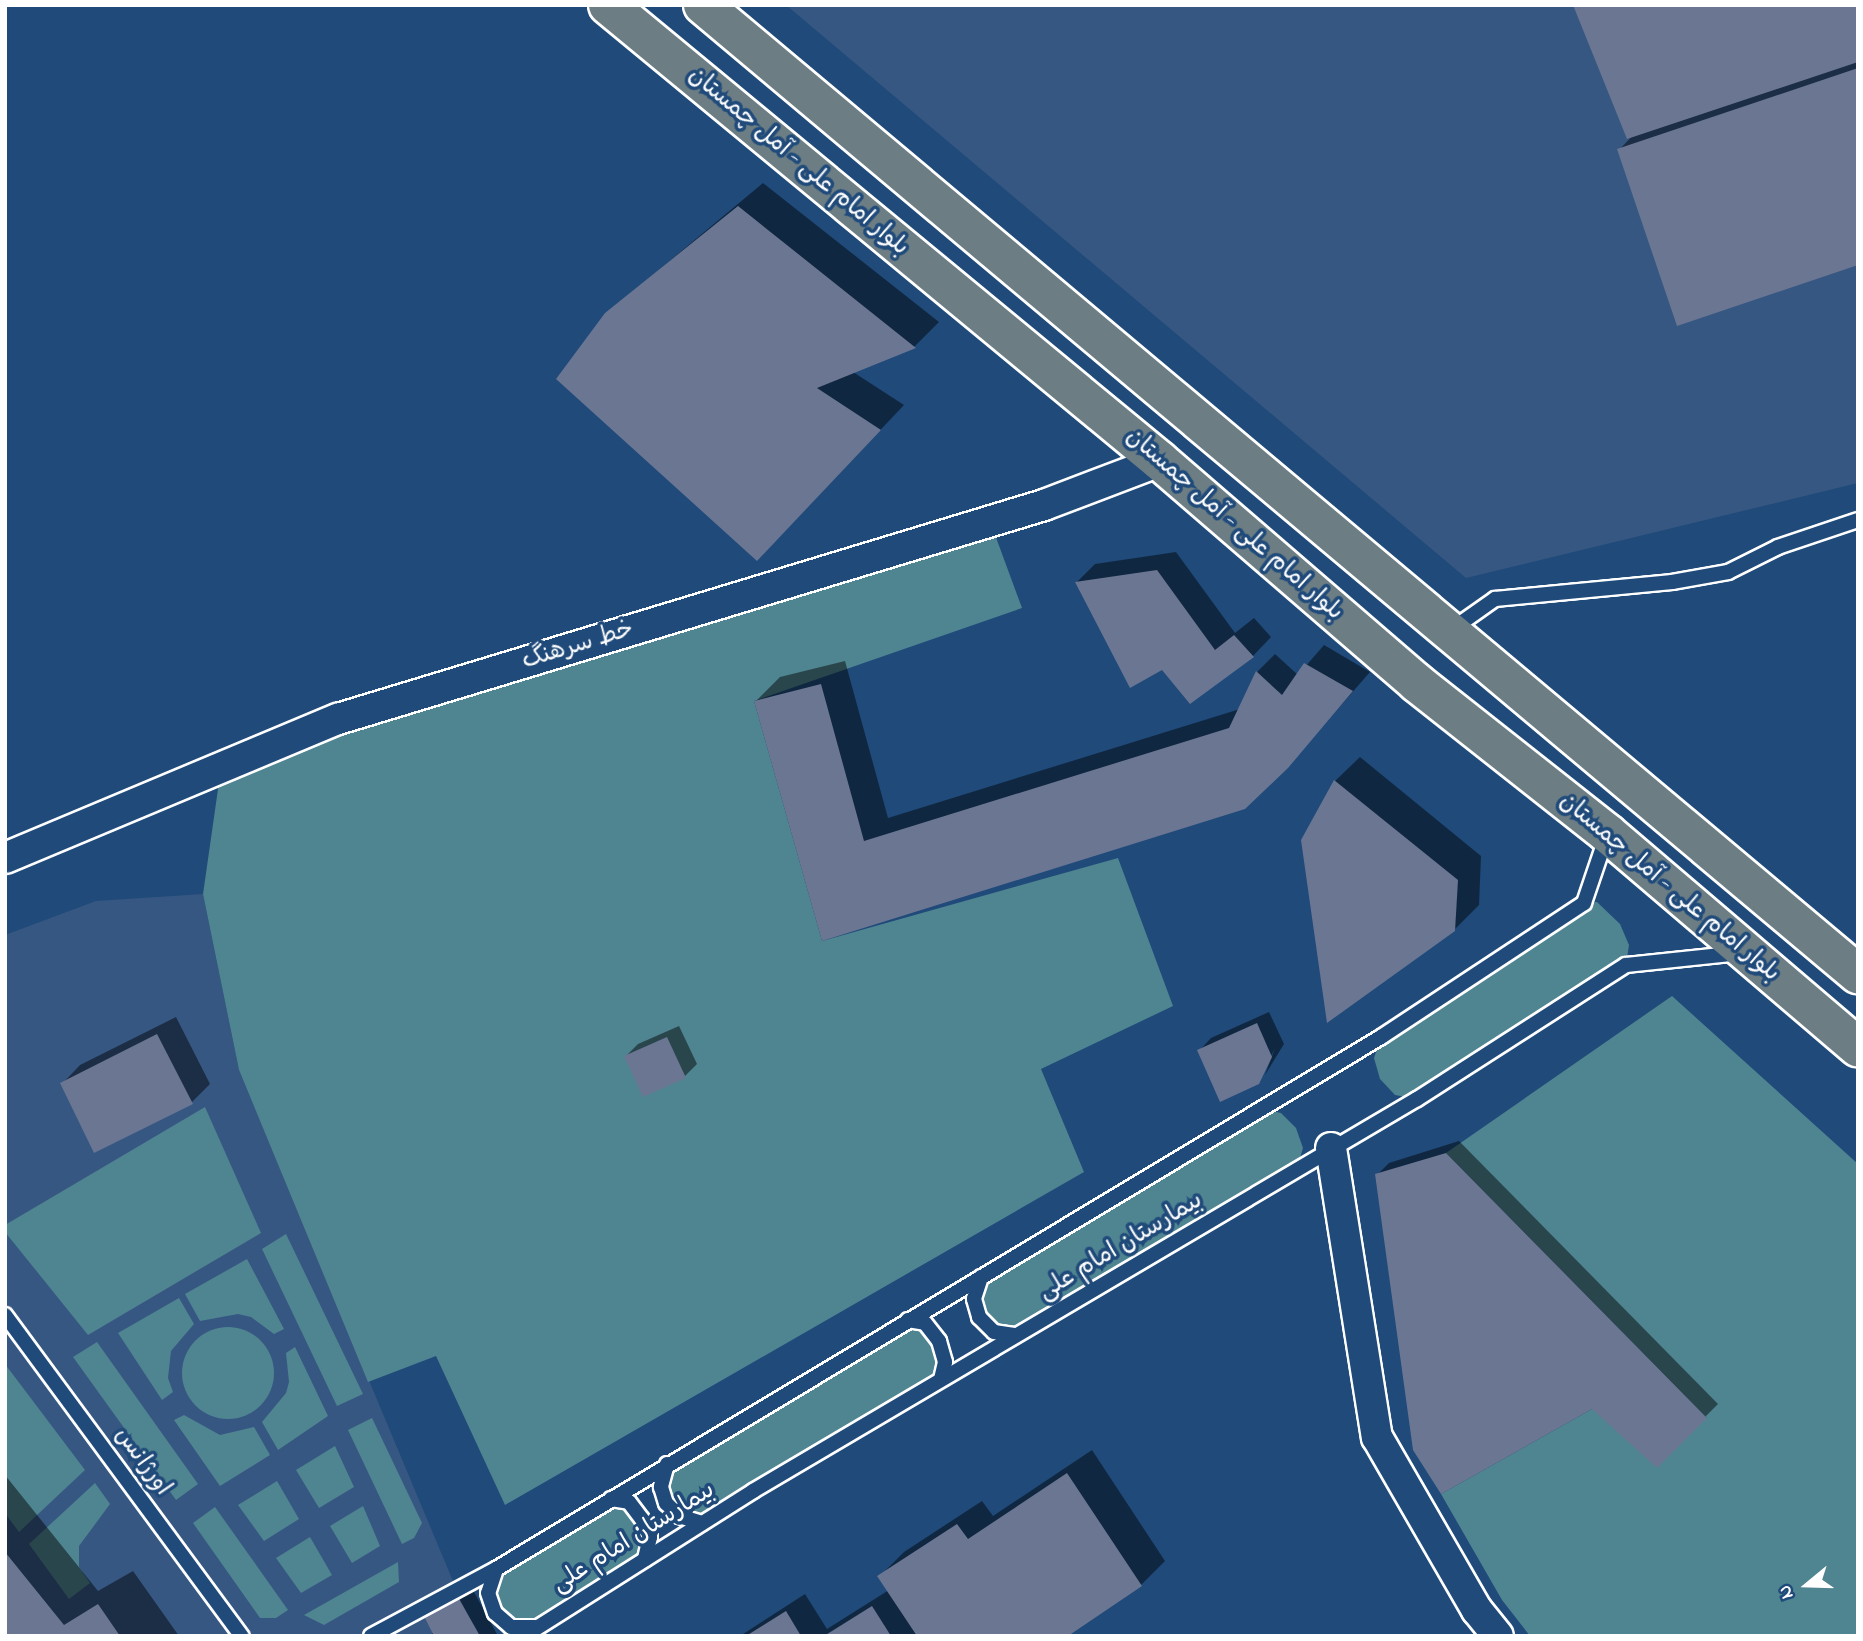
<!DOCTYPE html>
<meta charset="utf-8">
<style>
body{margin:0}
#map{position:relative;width:1863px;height:1641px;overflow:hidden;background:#1f4a7a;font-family:"Indie Flower","Playpen Sans Arabic",sans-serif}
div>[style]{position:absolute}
.built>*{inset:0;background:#365782}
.green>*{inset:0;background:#4f8491}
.round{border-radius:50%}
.shadow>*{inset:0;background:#0007}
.building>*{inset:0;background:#6b7693}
.roads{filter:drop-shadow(2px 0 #fff) drop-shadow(-2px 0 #fff) drop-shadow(0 2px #fff) drop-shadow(0 -2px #fff)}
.service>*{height:14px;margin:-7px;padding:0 7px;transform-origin:7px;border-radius:7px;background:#1f4a7a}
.minor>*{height:30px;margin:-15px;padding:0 15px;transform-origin:15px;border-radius:15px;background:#1f4a7a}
.primary>*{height:38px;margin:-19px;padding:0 19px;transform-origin:19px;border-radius:19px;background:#6c7e84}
span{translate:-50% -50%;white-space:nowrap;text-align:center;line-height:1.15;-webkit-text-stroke:7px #1f4a7a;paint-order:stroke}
.street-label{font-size:24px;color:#fff}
.frame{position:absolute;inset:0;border:7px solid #fff;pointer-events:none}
.north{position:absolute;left:1772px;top:1550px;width:70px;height:70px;-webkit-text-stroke:5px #1f4a7a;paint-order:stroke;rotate:251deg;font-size:19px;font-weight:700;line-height:28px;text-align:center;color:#fff}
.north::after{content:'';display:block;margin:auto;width:24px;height:32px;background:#fff;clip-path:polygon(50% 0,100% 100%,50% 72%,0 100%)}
</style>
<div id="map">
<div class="built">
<i style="clip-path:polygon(786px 5px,1858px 5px,1858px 483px,1466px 578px)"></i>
<i style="clip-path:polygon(203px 894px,239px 1070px,476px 1636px,5px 1636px,5px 935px,96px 901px)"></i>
</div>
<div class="green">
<i style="clip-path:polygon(994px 532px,1022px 608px,754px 701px,822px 941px,1118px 858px,1173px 1006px,1041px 1069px,1084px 1172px,505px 1505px,436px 1356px,368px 1382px,239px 1070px,203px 894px,219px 782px,373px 721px)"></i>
<i style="clip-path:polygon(1597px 902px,1620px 924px,1629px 945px,1626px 965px,1417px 1099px,1395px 1095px,1380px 1079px,1374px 1058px,1381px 1037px,1584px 903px)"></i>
<i style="clip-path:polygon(1672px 996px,1858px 1164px,1858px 1636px,1530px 1636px,1502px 1600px,1441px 1494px,1592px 1409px,1707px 1418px,1446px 1153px)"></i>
<i style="clip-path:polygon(205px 1107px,261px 1233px,88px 1335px,5px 1232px,5px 1225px)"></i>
<i style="clip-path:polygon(1263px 1109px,1281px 1113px,1296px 1128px,1303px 1148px,1297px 1168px,1016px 1335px,979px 1317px,981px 1277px)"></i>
<i style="clip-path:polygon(286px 1234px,363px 1394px,337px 1406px,262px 1249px)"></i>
<i style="clip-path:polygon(247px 1259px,284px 1329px,274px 1334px,251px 1317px,238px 1314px,200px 1321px,185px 1294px)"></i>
<i style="clip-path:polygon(179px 1298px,194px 1324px,171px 1351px,168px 1378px,173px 1392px,162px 1400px,118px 1333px)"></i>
<i style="clip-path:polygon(908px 1320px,939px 1341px,941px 1379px,702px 1523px,666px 1503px,667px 1464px)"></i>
<i class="round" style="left:182px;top:1327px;width:92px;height:92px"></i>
<i style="clip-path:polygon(97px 1342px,198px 1484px,176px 1500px,73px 1357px)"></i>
<i style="clip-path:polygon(295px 1347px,328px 1416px,278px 1450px,262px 1422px,286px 1393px,289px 1382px,286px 1353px)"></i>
<i style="clip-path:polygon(5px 1364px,85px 1470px,19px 1532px,5px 1513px)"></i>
<i style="clip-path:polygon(184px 1415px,220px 1435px,254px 1427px,270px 1455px,220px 1486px,174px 1420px)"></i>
<i style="clip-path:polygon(372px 1418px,422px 1523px,414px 1538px,402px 1544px,348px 1430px)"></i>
<i style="clip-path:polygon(335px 1446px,354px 1487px,319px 1508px,296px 1470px)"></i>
<i style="clip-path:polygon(277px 1481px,299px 1519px,264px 1541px,238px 1505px)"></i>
<i style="clip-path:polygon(95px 1483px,110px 1504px,79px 1546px,79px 1567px,90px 1583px,69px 1599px,29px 1544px)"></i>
<i style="clip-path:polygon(611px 1499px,642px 1519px,645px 1559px,535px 1627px,511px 1627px,495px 1613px,496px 1569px)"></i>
<i style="clip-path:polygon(363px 1506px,380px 1546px,352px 1563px,330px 1526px)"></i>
<i style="clip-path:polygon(215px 1507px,288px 1610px,276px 1618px,260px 1618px,193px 1523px)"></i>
<i style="clip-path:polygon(310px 1537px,332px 1575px,301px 1593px,276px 1558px)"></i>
<i style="clip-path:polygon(398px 1562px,399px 1582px,324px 1625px,304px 1615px)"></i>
</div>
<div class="shadow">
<i style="clip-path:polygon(1858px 5px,1858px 263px,1619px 150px,1634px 134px)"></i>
<i style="clip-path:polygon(763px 183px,939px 322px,915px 346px,853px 372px,904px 405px,782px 534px,606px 314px)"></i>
<i style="clip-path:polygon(1176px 552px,1235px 633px,1254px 618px,1271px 637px,1253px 656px,1163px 667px,1077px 582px,1095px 564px)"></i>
<i style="clip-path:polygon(1324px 645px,1370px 672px,1287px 767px,823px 939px,756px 701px,780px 677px,845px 661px,888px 818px,1240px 709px,1257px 672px,1275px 654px,1298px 675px)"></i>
<i style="clip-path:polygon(1360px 757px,1481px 856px,1479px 905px,1454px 930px,1303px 840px,1335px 781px)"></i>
<i style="clip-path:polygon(1269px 1012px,1284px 1044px,1265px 1075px,1275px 1048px,1258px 1082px,1199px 1051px,1211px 1038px)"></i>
<i style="clip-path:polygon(176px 1017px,210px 1084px,192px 1102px,62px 1084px,80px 1065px)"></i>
<i style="clip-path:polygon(679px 1026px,697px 1064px,685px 1076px,626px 1056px,638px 1044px)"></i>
<i style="clip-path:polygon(1459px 1141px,1718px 1404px,1657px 1465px,1593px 1407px,1377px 1175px,1389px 1163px)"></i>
<i style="clip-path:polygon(1092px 1450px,1165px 1561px,1141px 1585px,1065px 1636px,740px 1636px,805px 1594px,827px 1629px,889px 1590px,879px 1577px,904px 1552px,982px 1501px,993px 1516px)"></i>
<i style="clip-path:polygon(5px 1475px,98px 1591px,133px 1571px,179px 1636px,5px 1636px)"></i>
<i style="clip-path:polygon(467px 1579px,498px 1636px,429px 1636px,434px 1632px)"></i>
</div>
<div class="building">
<i style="clip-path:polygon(1573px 5px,1858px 5px,1858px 62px,1627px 139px)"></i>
<i style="clip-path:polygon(1858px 68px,1858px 265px,1677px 326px,1617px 149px)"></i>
<i style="clip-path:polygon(738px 206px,916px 348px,817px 388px,881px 430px,757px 561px,556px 379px,605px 313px)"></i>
<i style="clip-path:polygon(1157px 570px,1215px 650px,1234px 635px,1254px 657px,1190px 704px,1162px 670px,1130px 688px,1075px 582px)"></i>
<i style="clip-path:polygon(1304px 663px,1353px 691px,1288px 768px,1245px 809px,822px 941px,754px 701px,821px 684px,864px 841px,1229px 728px,1256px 671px,1282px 695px)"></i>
<i style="clip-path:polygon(1334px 780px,1458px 880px,1455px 931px,1327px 1023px,1301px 840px)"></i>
<i style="clip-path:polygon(1257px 1023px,1272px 1057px,1259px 1084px,1220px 1102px,1197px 1050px)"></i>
<i style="clip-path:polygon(157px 1034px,193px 1104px,94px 1153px,60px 1083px)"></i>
<i style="clip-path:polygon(667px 1037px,686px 1078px,643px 1097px,624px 1056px)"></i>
<i style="clip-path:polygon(1446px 1153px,1707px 1418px,1657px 1468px,1592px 1409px,1441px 1494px,1413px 1450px,1375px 1174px)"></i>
<i style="clip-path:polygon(1067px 1473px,1142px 1586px,1068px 1636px,917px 1636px,877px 1576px,957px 1524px,968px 1539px)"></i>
<i style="clip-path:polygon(5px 1552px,64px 1625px,98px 1604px,120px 1636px,5px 1636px)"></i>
<i style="clip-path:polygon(454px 1590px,480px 1636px,434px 1636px,420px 1608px)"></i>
<i style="clip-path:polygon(872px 1606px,891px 1636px,824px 1636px)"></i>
<i style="clip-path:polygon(786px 1611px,801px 1636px,746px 1636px)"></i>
</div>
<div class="roads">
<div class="service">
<i style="left:1451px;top:630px;width:54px;rotate:-35.2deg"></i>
<i style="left:1495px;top:599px;width:178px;rotate:-5.5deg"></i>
<i style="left:1672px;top:582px;width:57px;rotate:-10.1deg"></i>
<i style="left:1728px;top:572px;width:56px;rotate:-26.6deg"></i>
<i style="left:1778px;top:547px;width:84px;rotate:-18.6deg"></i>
<i style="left:981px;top:1277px;width:23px;rotate:108deg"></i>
<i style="left:974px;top:1299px;width:19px;rotate:74deg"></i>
<i style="left:979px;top:1317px;width:21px;rotate:45deg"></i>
<i style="left:994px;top:1332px;width:22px;rotate:8deg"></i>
<i style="left:5px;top:1315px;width:399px;rotate:53.6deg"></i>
<i style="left:908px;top:1320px;width:17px;rotate:10deg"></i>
<i style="left:925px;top:1323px;width:23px;rotate:52deg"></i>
<i style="left:939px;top:1341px;width:22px;rotate:74deg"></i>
<i style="left:945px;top:1362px;width:17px;rotate:103deg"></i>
<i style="left:667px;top:1464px;width:24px;rotate:105deg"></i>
<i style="left:661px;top:1487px;width:17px;rotate:73deg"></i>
<i style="left:666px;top:1503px;width:18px;rotate:45deg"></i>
<i style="left:679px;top:1516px;width:24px;rotate:17deg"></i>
<i style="left:611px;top:1499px;width:18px;rotate:9deg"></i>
<i style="left:629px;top:1502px;width:21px;rotate:53deg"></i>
<i style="left:642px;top:1519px;width:20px;rotate:66deg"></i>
<i style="left:650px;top:1537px;width:23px;rotate:103deg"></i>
<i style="left:496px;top:1569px;width:25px;rotate:108deg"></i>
<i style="left:488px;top:1593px;width:21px;rotate:71deg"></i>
<i style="left:495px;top:1613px;width:21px;rotate:41deg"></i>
<i style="left:511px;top:1627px;width:24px"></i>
<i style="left:371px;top:1636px;width:142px;rotate:-28.2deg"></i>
<i style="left:496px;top:1569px;width:1033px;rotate:-31.01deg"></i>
<i style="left:1381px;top:1037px;width:243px;rotate:-33.4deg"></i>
<i style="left:1584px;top:903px;width:72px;rotate:-71.3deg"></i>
<i style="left:524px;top:1636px;width:271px;rotate:-32.3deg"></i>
<i style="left:753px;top:1491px;width:771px;rotate:-30.56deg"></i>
<i style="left:1417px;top:1099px;width:248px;rotate:-32.7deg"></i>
<i style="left:1626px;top:965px;width:115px;rotate:-6deg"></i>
</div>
<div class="minor">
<i style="left:5px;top:858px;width:361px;rotate:-22.7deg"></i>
<i style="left:338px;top:719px;width:738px;rotate:-16.86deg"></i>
<i style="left:1044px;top:505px;width:124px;rotate:-20.8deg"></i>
<i style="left:1331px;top:1148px;width:293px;rotate:81deg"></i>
<i style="left:1377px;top:1437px;width:200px;rotate:60deg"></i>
<i style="left:1477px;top:1610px;width:33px;rotate:51deg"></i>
</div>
<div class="primary">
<i style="left:608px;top:5px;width:716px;rotate:39.56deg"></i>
<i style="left:1160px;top:461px;width:340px;rotate:40.8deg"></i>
<i style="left:1417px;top:683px;width:242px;rotate:38.3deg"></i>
<i style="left:1607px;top:833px;width:330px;rotate:40.5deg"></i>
<i style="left:703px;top:5px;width:1508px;rotate:40deg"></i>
</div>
</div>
<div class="street-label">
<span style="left:798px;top:162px;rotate:40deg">بلوار امام علی - آمل چمستان</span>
<span style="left:1234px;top:525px;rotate:41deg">بلوار امام علی - آمل چمستان</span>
<span style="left:578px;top:646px;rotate:-17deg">خط سرهنگ</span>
<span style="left:1669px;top:888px;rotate:40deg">بلوار امام علی - آمل چمستان</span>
<span style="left:1121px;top:1247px;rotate:-31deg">بیمارستان امام علی</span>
<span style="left:142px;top:1462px;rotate:54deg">اورژانس</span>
<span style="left:634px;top:1538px;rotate:-32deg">بیمارستان امام علی</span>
</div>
<div class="frame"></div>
<div class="north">N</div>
</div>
